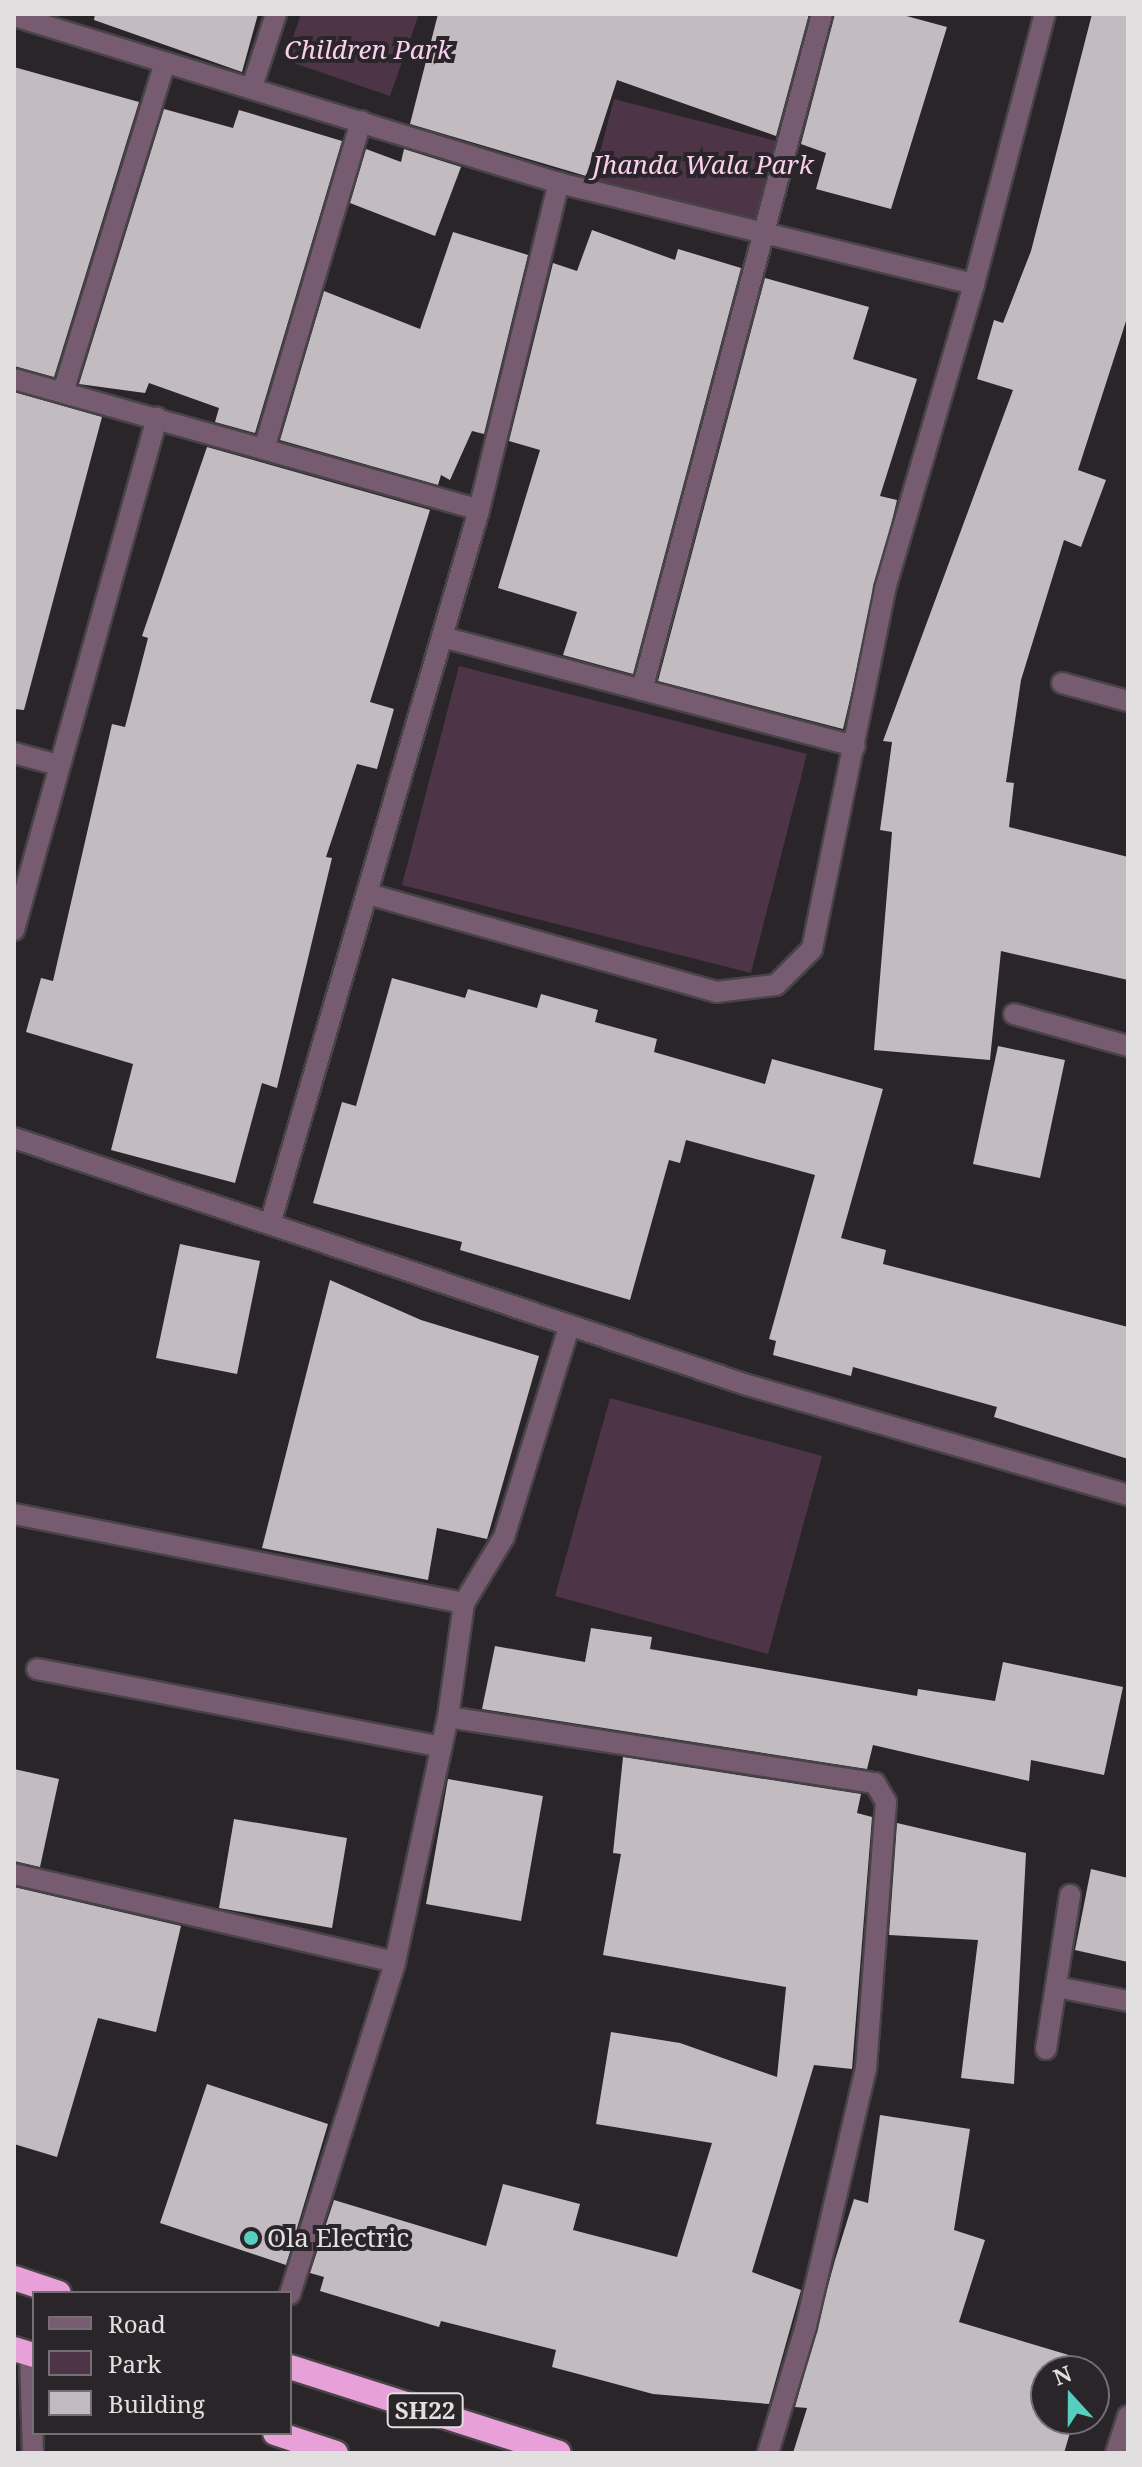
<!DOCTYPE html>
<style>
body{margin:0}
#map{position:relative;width:1142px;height:2467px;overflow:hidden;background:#2a2529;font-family:"Noto Serif",serif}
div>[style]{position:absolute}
.green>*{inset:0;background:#4d3547}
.building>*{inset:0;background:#c2bcc1}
.roads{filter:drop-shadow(2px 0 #474346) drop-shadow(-2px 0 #474346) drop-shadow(0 2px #474346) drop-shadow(0 -2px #474346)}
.street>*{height:20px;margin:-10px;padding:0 10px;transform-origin:10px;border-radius:10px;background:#775b71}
.highway>*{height:24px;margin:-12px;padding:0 12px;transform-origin:12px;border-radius:12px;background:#e8a1d8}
.dots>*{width:22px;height:22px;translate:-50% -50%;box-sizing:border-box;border:4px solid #2a2529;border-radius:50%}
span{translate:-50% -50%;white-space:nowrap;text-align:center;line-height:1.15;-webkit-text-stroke:8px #2a2529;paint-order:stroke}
.shield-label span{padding:2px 6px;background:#2a2529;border:2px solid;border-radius:6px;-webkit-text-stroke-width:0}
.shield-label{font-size:24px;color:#e2dfe1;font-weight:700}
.park-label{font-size:26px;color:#faceef;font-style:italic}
.poi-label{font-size:26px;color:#e2dfe1}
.left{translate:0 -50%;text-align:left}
.frame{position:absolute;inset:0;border:16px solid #e2dfe1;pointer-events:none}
.legend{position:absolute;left:32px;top:2291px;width:260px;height:144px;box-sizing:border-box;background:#2a2529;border:2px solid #746f73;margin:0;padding:10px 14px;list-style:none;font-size:24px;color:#e2dfe1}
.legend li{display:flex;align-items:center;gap:16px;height:40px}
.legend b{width:40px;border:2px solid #746f73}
.north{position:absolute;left:1030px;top:2355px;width:80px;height:80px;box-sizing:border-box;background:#2a2529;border:2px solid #746f73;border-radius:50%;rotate:339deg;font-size:22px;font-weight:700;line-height:32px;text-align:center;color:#e2dfe1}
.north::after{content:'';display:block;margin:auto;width:28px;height:36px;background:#58cec0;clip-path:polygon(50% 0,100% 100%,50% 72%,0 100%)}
</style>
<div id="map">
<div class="green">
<i style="clip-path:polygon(301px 14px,419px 14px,390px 96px,285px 60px)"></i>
<i style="clip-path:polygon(614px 99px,780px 142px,759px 221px,593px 179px)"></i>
<i style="clip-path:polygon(459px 666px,807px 754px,751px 973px,402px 885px)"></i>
<i style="clip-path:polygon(610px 1398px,822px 1456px,768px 1654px,555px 1596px)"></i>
</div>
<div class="building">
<i style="clip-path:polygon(95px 14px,258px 14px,242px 72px,94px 20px)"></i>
<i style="clip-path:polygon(438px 14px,809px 14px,776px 136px,617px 80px,586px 176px,410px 124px)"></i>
<i style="clip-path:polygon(835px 14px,899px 14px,947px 27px,891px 209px,816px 189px,826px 153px,801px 144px)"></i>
<i style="clip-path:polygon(1092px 14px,1128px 14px,1128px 315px,1078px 470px,1106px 480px,1081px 547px,1064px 540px,1021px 680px,1006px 782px,1014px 783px,1009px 827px,1128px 857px,1128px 980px,1001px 951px,990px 1060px,874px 1050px,892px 832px,880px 830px,892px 742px,883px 741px,1013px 390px,977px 379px,994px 320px,1003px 323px,1031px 251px)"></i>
<i style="clip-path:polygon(14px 67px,139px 102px,54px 377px,14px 366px)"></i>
<i style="clip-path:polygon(164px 109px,233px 128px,239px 110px,342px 141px,255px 433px,215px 422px,219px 408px,149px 383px,145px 393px,79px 384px)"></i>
<i style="clip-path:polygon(366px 149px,401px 162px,404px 149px,461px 167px,435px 236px,350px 203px)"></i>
<i style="clip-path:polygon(592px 230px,675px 260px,678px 249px,741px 268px,633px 674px,563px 655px,577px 612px,498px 588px,540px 450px,509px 441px,553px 263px,577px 271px)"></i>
<i style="clip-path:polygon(453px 232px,528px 255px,484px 434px,472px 431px,450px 480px,441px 475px,438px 485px,280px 440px,324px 291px,420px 329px)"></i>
<i style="clip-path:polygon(765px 278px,869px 307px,853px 359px,917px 379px,880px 496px,897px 500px,843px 729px,658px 681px)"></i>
<i style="clip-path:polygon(14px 392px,102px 417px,24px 710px,14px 709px)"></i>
<i style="clip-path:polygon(207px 447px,430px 510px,370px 702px,394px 709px,377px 769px,357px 764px,326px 857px,332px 858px,277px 1088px,262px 1083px,235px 1183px,111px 1150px,133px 1064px,26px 1032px,41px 978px,53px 981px,112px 724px,125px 727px,148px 638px,142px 636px)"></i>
<i style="clip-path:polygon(392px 978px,465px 998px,468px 989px,537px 1008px,541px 994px,598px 1010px,595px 1022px,657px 1039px,654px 1052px,765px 1084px,772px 1059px,883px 1089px,841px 1238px,886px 1250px,883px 1264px,1128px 1327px,1128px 1459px,994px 1417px,997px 1407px,853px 1367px,851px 1376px,773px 1355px,776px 1341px,769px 1339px,815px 1175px,686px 1140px,680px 1163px,669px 1160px,630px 1300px,460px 1250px,462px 1242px,313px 1203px,342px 1102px,356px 1106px)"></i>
<i style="clip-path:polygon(998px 1046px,1065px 1060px,1040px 1178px,973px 1164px)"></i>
<i style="clip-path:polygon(180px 1244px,260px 1261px,237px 1374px,156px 1358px)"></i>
<i style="clip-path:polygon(330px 1280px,421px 1320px,539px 1356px,487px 1539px,437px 1528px,428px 1580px,262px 1548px)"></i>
<i style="clip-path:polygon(591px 1628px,652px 1637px,650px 1649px,917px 1696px,918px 1689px,995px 1701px,1003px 1662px,1123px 1687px,1104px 1775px,1031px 1760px,1029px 1781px,873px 1745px,867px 1769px,482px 1709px,495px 1646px,585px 1662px)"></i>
<i style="clip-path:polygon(623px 1757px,861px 1794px,857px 1813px,872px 1817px,852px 2069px,814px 2065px,752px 2272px,801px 2290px,769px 2404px,653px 2394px,552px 2367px,556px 2350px,441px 2321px,439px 2327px,320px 2291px,324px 2277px,310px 2273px,334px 2200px,486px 2246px,503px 2184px,580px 2204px,573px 2230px,677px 2257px,712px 2143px,596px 2124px,611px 2032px,680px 2043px,777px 2077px,786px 1987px,603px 1955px,621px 1854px,613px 1853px)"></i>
<i style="clip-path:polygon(14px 1769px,59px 1779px,40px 1867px,14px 1861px)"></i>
<i style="clip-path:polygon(448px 1779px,543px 1796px,521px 1921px,426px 1904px)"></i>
<i style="clip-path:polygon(234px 1819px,347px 1838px,332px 1928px,219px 1908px)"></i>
<i style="clip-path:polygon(897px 1823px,1026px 1853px,1014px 2084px,961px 2078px,978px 1940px,889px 1935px)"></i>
<i style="clip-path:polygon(1091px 1869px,1128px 1878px,1128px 1962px,1075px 1950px)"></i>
<i style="clip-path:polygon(14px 1887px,181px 1926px,156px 2032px,98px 2018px,57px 2157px,14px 2144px)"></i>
<i style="clip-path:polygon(207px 2084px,328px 2124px,286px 2265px,160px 2223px)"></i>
<i style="clip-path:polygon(880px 2115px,970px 2129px,954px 2230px,985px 2240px,959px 2322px,1092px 2362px,1089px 2371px,1046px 2371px,1046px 2419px,1074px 2419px,1064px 2453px,793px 2453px,807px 2408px,795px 2407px,835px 2260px,854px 2199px,868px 2203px)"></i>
</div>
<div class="roads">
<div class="street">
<i style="left:14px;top:16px;width:570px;rotate:17.04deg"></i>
<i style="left:559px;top:183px;width:427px;rotate:13.7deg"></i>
<i style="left:974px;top:284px;width:279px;rotate:-75.3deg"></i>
<i style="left:252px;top:87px;width:77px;rotate:-71.8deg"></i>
<i style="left:14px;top:379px;width:483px;rotate:15.7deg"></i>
<i style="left:479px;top:510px;width:337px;rotate:-76.3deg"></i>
<i style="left:63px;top:392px;width:345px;rotate:-72.8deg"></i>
<i style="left:264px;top:449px;width:342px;rotate:-73.5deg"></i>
<i style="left:442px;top:637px;width:427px;rotate:14.8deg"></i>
<i style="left:1062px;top:683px;width:68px;rotate:15.3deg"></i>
<i style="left:642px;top:690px;width:700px;rotate:-75.09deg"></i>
<i style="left:14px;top:753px;width:46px;rotate:15.3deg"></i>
<i style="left:368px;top:894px;width:362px;rotate:15.7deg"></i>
<i style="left:716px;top:992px;width:60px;rotate:-6.7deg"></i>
<i style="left:776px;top:985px;width:51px;rotate:-45deg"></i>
<i style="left:812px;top:949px;width:367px;rotate:-78.5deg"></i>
<i style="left:885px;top:589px;width:318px;rotate:-73.7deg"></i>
<i style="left:14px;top:930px;width:532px;rotate:-74.4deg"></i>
<i style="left:1014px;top:1014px;width:118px;rotate:15.7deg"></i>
<i style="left:14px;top:1138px;width:773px;rotate:18.62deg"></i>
<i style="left:747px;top:1385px;width:397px;rotate:16.1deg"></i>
<i style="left:270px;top:1224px;width:744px;rotate:-73.68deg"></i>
<i style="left:14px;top:1514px;width:459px;rotate:11.2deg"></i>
<i style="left:37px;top:1669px;width:412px;rotate:10.9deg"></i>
<i style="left:448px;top:1717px;width:432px;rotate:8.8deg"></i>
<i style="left:875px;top:1783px;width:22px;rotate:60deg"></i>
<i style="left:886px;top:1802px;width:267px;rotate:94.3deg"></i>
<i style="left:866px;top:2068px;width:265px;rotate:103.1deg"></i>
<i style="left:806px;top:2326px;width:133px;rotate:106.7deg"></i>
<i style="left:14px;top:1874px;width:391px;rotate:13deg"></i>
<i style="left:1057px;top:1987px;width:72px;rotate:11.2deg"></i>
<i style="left:1046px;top:2049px;width:156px;rotate:-81.1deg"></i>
<i style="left:290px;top:2294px;width:348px;rotate:-72.4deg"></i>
<i style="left:395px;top:1962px;width:251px;rotate:-77.8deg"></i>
<i style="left:448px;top:1717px;width:115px;rotate:-82deg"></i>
<i style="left:464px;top:1603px;width:77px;rotate:-58.8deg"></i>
<i style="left:504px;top:1537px;width:220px;rotate:-72.8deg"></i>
<i style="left:30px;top:2354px;width:99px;rotate:88.3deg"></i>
<i style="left:1116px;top:2453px;width:39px;rotate:-72deg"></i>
</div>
<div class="highway">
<i style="left:14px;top:2278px;width:47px;rotate:18.4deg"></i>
<i style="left:14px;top:2349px;width:21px;rotate:17deg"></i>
<i style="left:290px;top:2367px;width:282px;rotate:17.7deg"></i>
<i style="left:275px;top:2433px;width:64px;rotate:18.2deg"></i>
</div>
</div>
<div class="dots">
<i style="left:251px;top:2238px;background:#58cec0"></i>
</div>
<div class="shield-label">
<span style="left:425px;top:2410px">SH22</span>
</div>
<div class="park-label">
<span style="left:368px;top:50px">Children Park</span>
<span style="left:703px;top:165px">Jhanda Wala Park</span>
</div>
<div class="poi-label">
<span class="left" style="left:267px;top:2238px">Ola Electric</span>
</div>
<div class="frame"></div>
<ul class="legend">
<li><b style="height:10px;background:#775b71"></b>Road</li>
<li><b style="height:22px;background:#4d3547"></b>Park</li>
<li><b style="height:22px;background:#c2bcc1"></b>Building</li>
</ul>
<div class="north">N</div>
</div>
